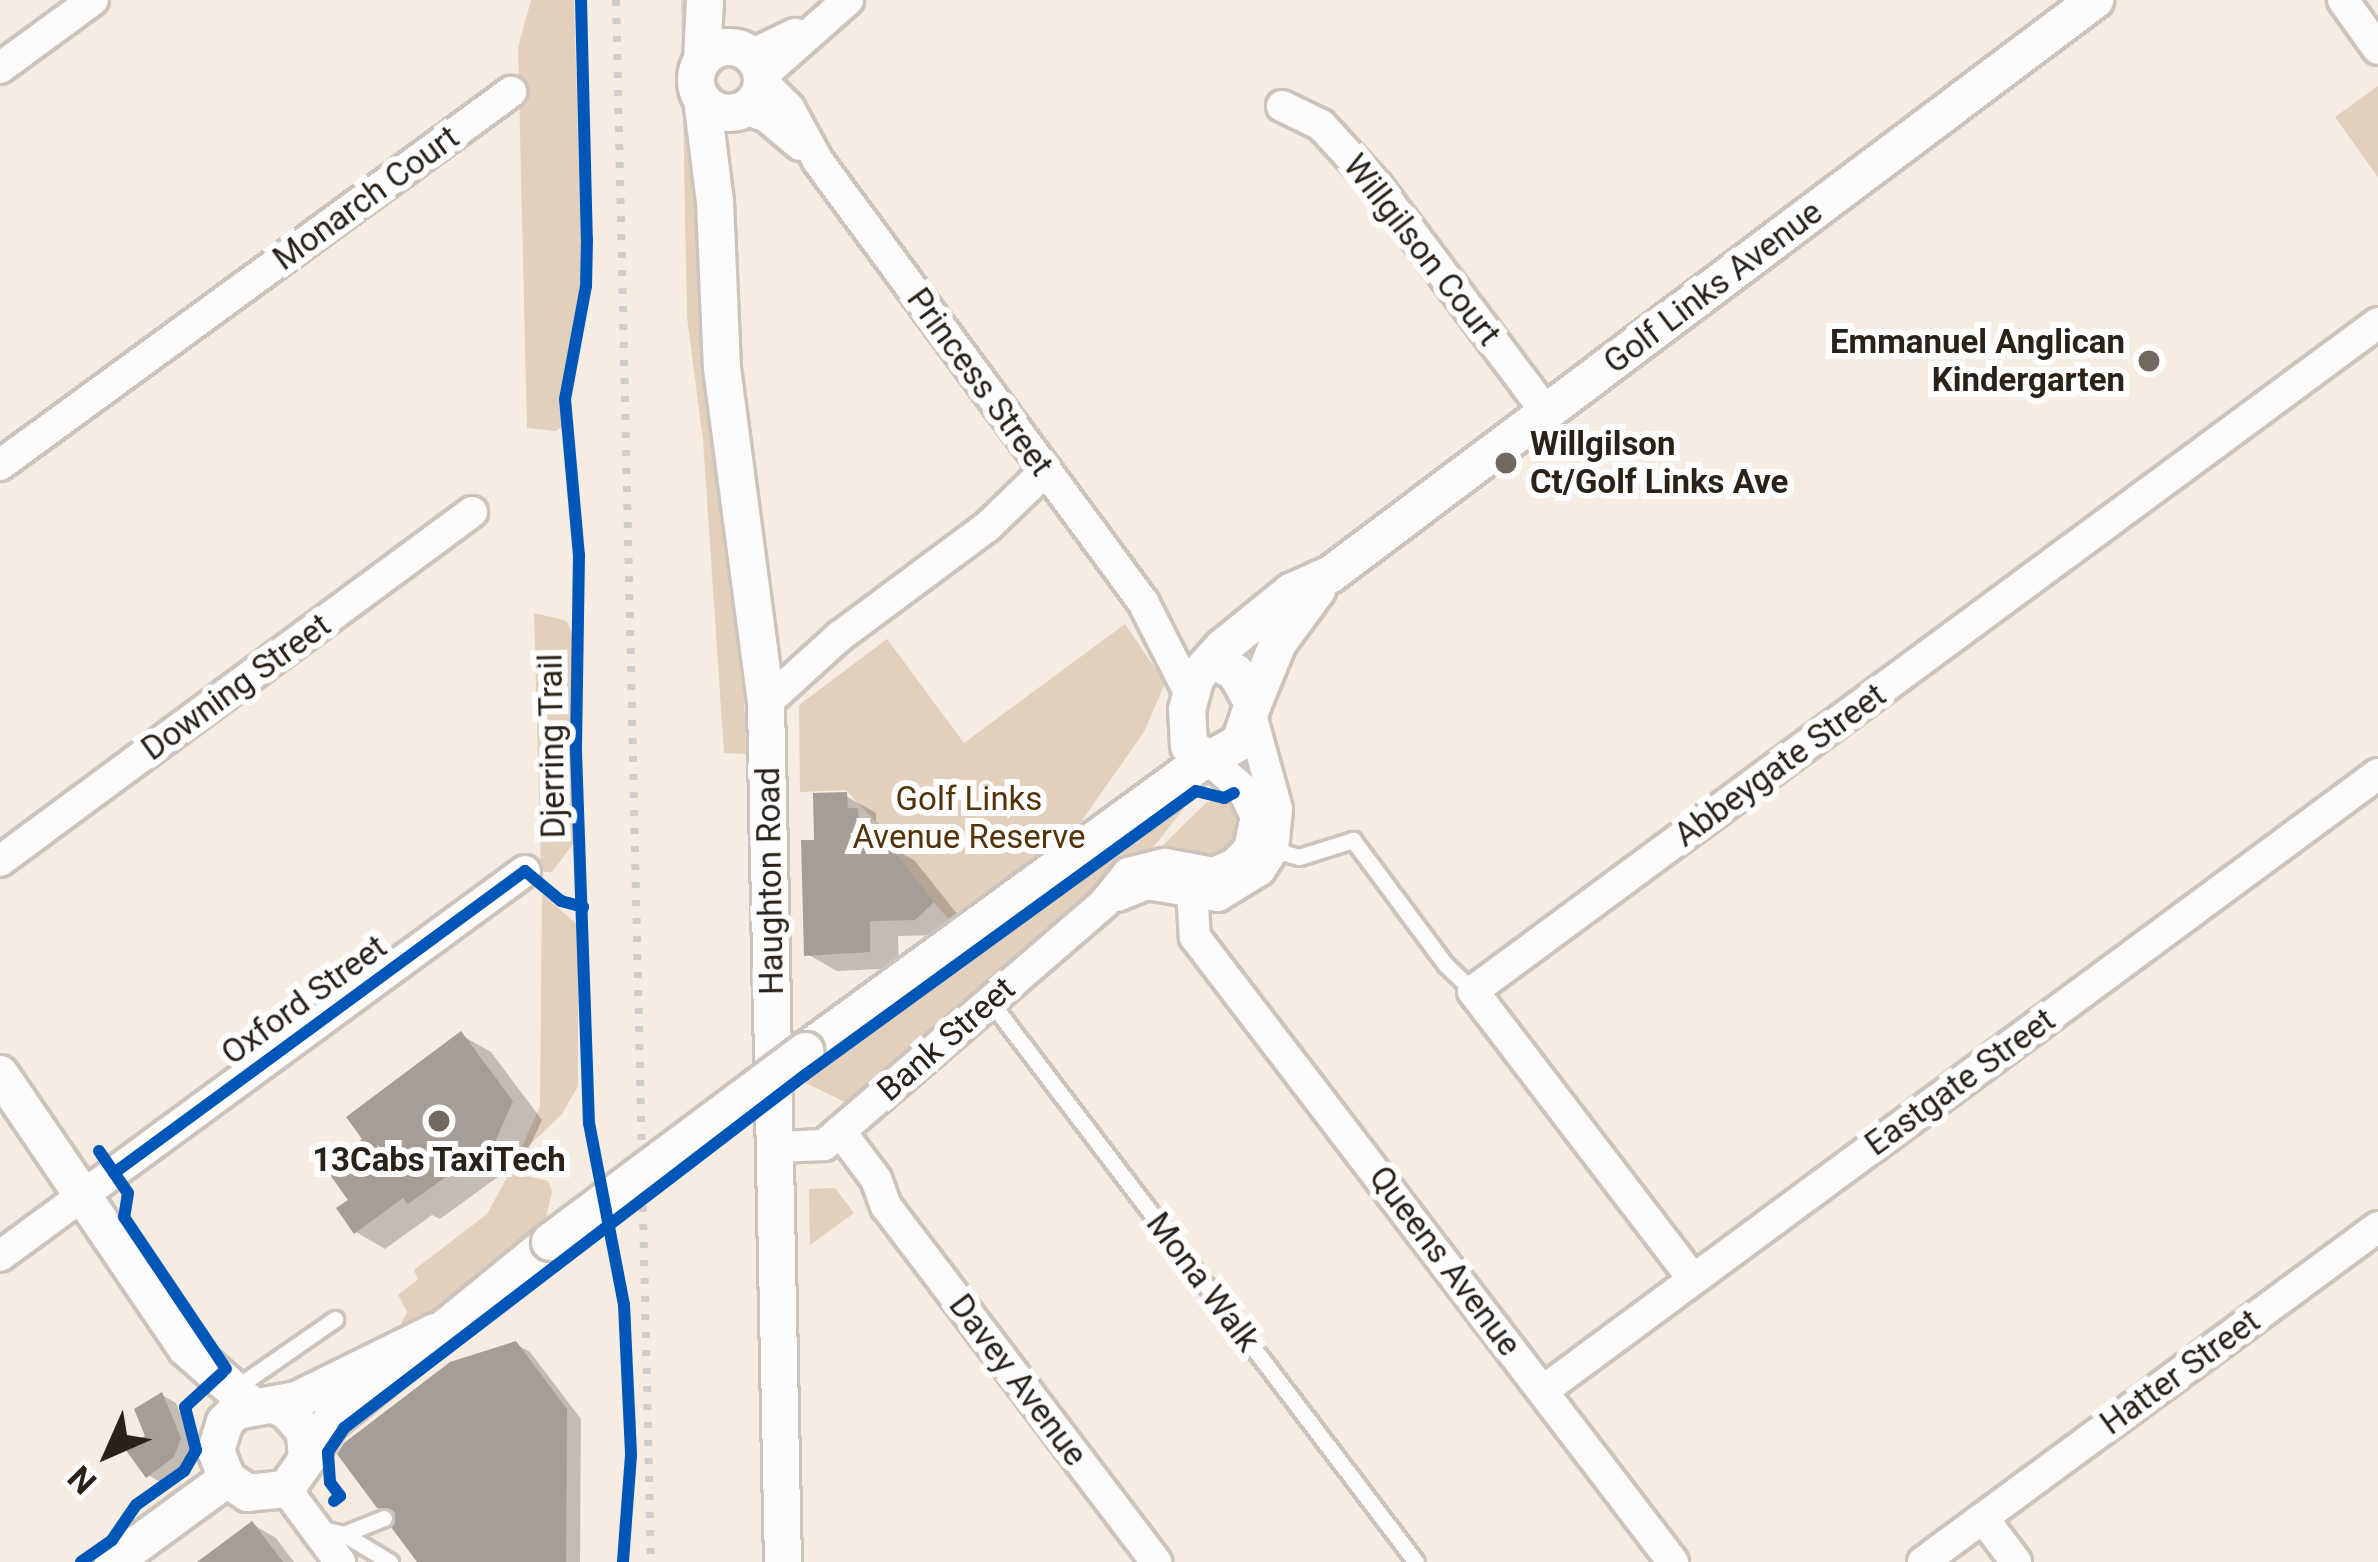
<!DOCTYPE html>
<style>
body{margin:0}
#map{position:relative;width:2378px;height:1562px;overflow:hidden;background:#f6ece2;font-family:Roboto,sans-serif}
div>[style]{position:absolute}
.green>*{inset:0;background:#e2cfbc}
.shadow>*{inset:0;background:#0003}
.building>*{inset:0;background:#a69e96}
.roads{filter:drop-shadow(3px 0 #ccc4bc) drop-shadow(-3px 0 #ccc4bc) drop-shadow(0 3px #ccc4bc) drop-shadow(0 -3px #ccc4bc)}
.service>*{height:15px;margin:-7.5px;padding:0 7.5px;transform-origin:7.5px;border-radius:7.5px;background:#fefcfb}
.minor>*{height:30px;margin:-15px;padding:0 15px;transform-origin:15px;border-radius:15px;background:#fefcfb}
.tertiary>*{height:36px;margin:-18px;padding:0 18px;transform-origin:18px;border-radius:18px;background:#fefcfb}
.tertiary>.ring{margin:-18px;padding:0;box-sizing:content-box;background:none;border:36px solid #fefcfb;border-radius:50%}
.rail>*{height:8px;margin-top:-4px;transform-origin:0;background:repeating-linear-gradient(90deg,#d1cdca 0 6px,transparent 0 18px)}
.bridges{filter:drop-shadow(3px 0 #ccc4bc) drop-shadow(-3px 0 #ccc4bc) drop-shadow(0 3px #ccc4bc) drop-shadow(0 -3px #ccc4bc)}
.tertiary-bridge>*{height:36px;margin:-18px;padding:0 18px;transform-origin:18px;border-radius:18px;background:#fefcfb}
.cycleway>*{height:12px;margin:-6px;padding:0 6px;transform-origin:6px;border-radius:6px;background:#0057b8}
.dots>*{width:33px;height:33px;translate:-50% -50%;box-sizing:border-box;border:6px solid #fdfdfd;border-radius:50%}
span{translate:-50% -50%;white-space:nowrap;text-align:center;line-height:1.15;-webkit-text-stroke:12px #fdfdfd;paint-order:stroke}
.street-label{font-size:33px;color:#2a2219}
.poi-label{font-size:33px;color:#2a2219;font-weight:700}
.right{translate:-100% -50%;text-align:right}
.left{translate:0 -50%;text-align:left}
.park-label{font-size:33px;color:#533307}
.north{position:absolute;left:48px;top:1394px;width:120px;height:120px;-webkit-text-stroke:9px #fdfdfd;paint-order:stroke;rotate:225deg;font-size:33px;font-weight:700;line-height:48px;text-align:center;color:#2a2219}
.north::after{content:'';display:block;margin:auto;width:42px;height:54px;background:#2a2219;clip-path:polygon(50% 0,100% 100%,50% 72%,0 100%)}
</style>
<div id="map">
<div class="green">
<i style="clip-path:polygon(531px 0,574px 0,582px 275px,564px 374px,562px 426px,556px 431px,527px 428px,518px 48px)"></i>
<i style="clip-path:polygon(681px 0,691px 0,696px 48px,687px 75px,698px 116px,700px 331px,742px 667px,747px 754px,724px 753px,703px 440px,687px 317px)"></i>
<i style="clip-path:polygon(2378px 86px,2378px 177px,2335px 117px)"></i>
<i style="clip-path:polygon(534px 613px,567px 621px,574px 639px,573px 844px,552px 872px,541px 872px)"></i>
<i style="clip-path:polygon(1125px 624px,1165px 683px,1144px 732px,1078px 826px,953px 924px,889px 851px,896px 844px,846px 790px,800px 792px,799px 705px,887px 639px,964px 743px)"></i>
<i style="clip-path:polygon(1192px 798px,1148px 854px,849px 1104px,804px 1082px)"></i>
<i style="clip-path:polygon(1235px 798px,1240px 803px,1242px 841px,1216px 861px,1156px 852px,1207px 802px)"></i>
<i style="clip-path:polygon(542px 894px,578px 925px,578px 1086px,562px 1114px,517px 1157px,540px 1107px)"></i>
<i style="clip-path:polygon(510px 1172px,548px 1181px,552px 1192px,544px 1227px,458px 1297px,395px 1335px,407px 1312px,398px 1295px,418px 1279px,414px 1270px,487px 1214px)"></i>
<i style="clip-path:polygon(835px 1188px,854px 1213px,810px 1245px,809px 1189px)"></i>
</div>
<div class="shadow">
<i style="clip-path:polygon(846px 796px,876px 813px,876px 822px,887px 828px,898px 851px,915px 861px,962px 920px,945px 935px,898px 936px,899px 968px,837px 971px,807px 954px,818px 843px)"></i>
<i style="clip-path:polygon(461px 1035px,491px 1052px,542px 1120px,524px 1158px,440px 1219px,432px 1215px,385px 1249px,356px 1232px,352px 1201px,366px 1140px)"></i>
<i style="clip-path:polygon(516px 1344px,530px 1352px,581px 1419px,580px 1562px,421px 1562px,398px 1515px,379px 1506px)"></i>
<i style="clip-path:polygon(162px 1395px,176px 1403px,194px 1447px,188px 1464px,162px 1483px,148px 1475px,148px 1437px)"></i>
<i style="clip-path:polygon(252px 1524px,276px 1538px,294px 1562px,202px 1562px)"></i>
</div>
<div class="building">
<i style="clip-path:polygon(847px 792px,848px 808px,858px 808px,859px 823px,869px 823px,869px 840px,885px 840px,934px 902px,915px 920px,870px 921px,870px 952px,804px 956px,801px 840px,814px 840px,813px 793px)"></i>
<i style="clip-path:polygon(461px 1031px,513px 1101px,495px 1142px,408px 1204px,403px 1198px,354px 1234px,336px 1208px,348px 1200px,325px 1168px,362px 1139px,346px 1117px)"></i>
<i style="clip-path:polygon(516px 1341px,567px 1409px,566px 1562px,417px 1562px,391px 1527px,395px 1513px,377px 1508px,337px 1454px,344px 1443px,450px 1362px)"></i>
<i style="clip-path:polygon(162px 1392px,181px 1438px,174px 1457px,146px 1478px,125px 1449px,145px 1436px,134px 1409px)"></i>
<i style="clip-path:polygon(252px 1521px,283px 1562px,197px 1562px)"></i>
</div>
<div class="roads">
<div class="service">
<i style="left:1271px;top:849px;width:29px;rotate:16deg"></i>
<i style="left:1299px;top:857px;width:57px;rotate:-17.5deg"></i>
<i style="left:1353px;top:840px;width:156px;rotate:53.4deg"></i>
<i style="left:1446px;top:965px;width:37px;rotate:44deg"></i>
<i style="left:990px;top:1001px;width:704px;rotate:52.79deg"></i>
<i style="left:234px;top:1389px;width:123px;rotate:-34.7deg"></i>
<i style="left:322px;top:1529px;width:23px;rotate:13deg"></i>
<i style="left:344px;top:1534px;width:54px;rotate:31.3deg"></i>
<i style="left:344px;top:1534px;width:43px;rotate:-21.8deg"></i>
</div>
<div class="minor">
<i style="left:2343px;top:0;width:60px;rotate:54.5deg"></i>
<i style="left:751px;top:55px;width:49px;rotate:-25.5deg"></i>
<i style="left:0;top:68px;width:115px;rotate:-36.2deg"></i>
<i style="left:762px;top:76px;width:115px;rotate:-41.5deg"></i>
<i style="left:762px;top:81px;width:38px;rotate:45deg"></i>
<i style="left:789px;top:108px;width:60px;rotate:61.3deg"></i>
<i style="left:818px;top:161px;width:548px;rotate:53.61deg"></i>
<i style="left:1143px;top:602px;width:103px;rotate:62.9deg"></i>
<i style="left:1282px;top:106px;width:43px;rotate:26deg"></i>
<i style="left:1321px;top:125px;width:83px;rotate:47.4deg"></i>
<i style="left:1377px;top:186px;width:282px;rotate:53.2deg"></i>
<i style="left:745px;top:109px;width:23px;rotate:20deg"></i>
<i style="left:767px;top:117px;width:43px;rotate:40.3deg"></i>
<i style="left:0;top:465px;width:633px;rotate:-36.13deg"></i>
<i style="left:766px;top:703px;width:100px;rotate:-42.2deg"></i>
<i style="left:840px;top:636px;width:183px;rotate:-36.6deg"></i>
<i style="left:987px;top:527px;width:82px;rotate:-44deg"></i>
<i style="left:0;top:861px;width:587px;rotate:-36.48deg"></i>
<i style="left:1204px;top:873px;width:33px;rotate:110deg"></i>
<i style="left:1193px;top:904px;width:33px;rotate:87deg"></i>
<i style="left:1195px;top:937px;width:787px;rotate:52.59deg"></i>
<i style="left:1117px;top:896px;width:32px;rotate:-22deg"></i>
<i style="left:1147px;top:884px;width:72px;rotate:9.6deg"></i>
<i style="left:1218px;top:896px;width:49px;rotate:-31.8deg"></i>
<i style="left:1260px;top:870px;width:24px;rotate:-57deg"></i>
<i style="left:1273px;top:850px;width:41px;rotate:-84.4deg"></i>
<i style="left:1277px;top:809px;width:98px;rotate:-105.5deg"></i>
<i style="left:840px;top:1131px;width:60px;rotate:53.1deg"></i>
<i style="left:876px;top:1179px;width:29px;rotate:70deg"></i>
<i style="left:886px;top:1206px;width:447px;rotate:52.8deg"></i>
<i style="left:777px;top:1147px;width:47px;rotate:-2.4deg"></i>
<i style="left:824px;top:1145px;width:370px;rotate:-40.8deg"></i>
<i style="left:1104px;top:903px;width:38px;rotate:-51deg"></i>
<i style="left:1128px;top:873px;width:38px;rotate:-14deg"></i>
<i style="left:1165px;top:864px;width:50px;rotate:10.4deg"></i>
<i style="left:1214px;top:873px;width:22px;rotate:-24deg"></i>
<i style="left:1234px;top:864px;width:21px;rotate:-45deg"></i>
<i style="left:1249px;top:849px;width:33px;rotate:-78deg"></i>
<i style="left:1256px;top:817px;width:32px;rotate:-116deg"></i>
<i style="left:1242px;top:788px;width:43px;rotate:-139.7deg"></i>
<i style="left:0;top:1256px;width:651px;rotate:-36.25deg"></i>
<i style="left:1693px;top:1279px;width:362px;rotate:-127.4deg"></i>
<i style="left:1473px;top:991px;width:1125px;rotate:-36.43deg"></i>
<i style="left:1544px;top:1390px;width:1037px;rotate:-36.45deg"></i>
<i style="left:286px;top:1489px;width:91px;rotate:53.5deg"></i>
<i style="left:1983px;top:1518px;width:55px;rotate:53.1deg"></i>
<i style="left:1923px;top:1562px;width:565px;rotate:-36.36deg"></i>
</div>
<div class="tertiary">
<i class="ring" style="left:696px;top:47px;width:30px;height:30px"></i>
<i style="left:702px;top:61px;width:61px;rotate:-87.2deg"></i>
<i style="left:702px;top:99px;width:104px;rotate:82.8deg"></i>
<i style="left:715px;top:202px;width:166px;rotate:87.6deg"></i>
<i style="left:722px;top:368px;width:338px;rotate:82.5deg"></i>
<i style="left:766px;top:703px;width:859px;rotate:88.87deg"></i>
<i style="left:1213px;top:660px;width:26px;rotate:29deg"></i>
<i style="left:1236px;top:673px;width:35px;rotate:61deg"></i>
<i style="left:1253px;top:704px;width:40px;rotate:108.9deg"></i>
<i style="left:1240px;top:742px;width:36px;rotate:150deg"></i>
<i style="left:1209px;top:760px;width:24px;rotate:-145deg"></i>
<i style="left:1189px;top:746px;width:36px;rotate:-93deg"></i>
<i style="left:1187px;top:710px;width:34px;rotate:-75deg"></i>
<i style="left:1196px;top:677px;width:39px;rotate:-48deg"></i>
<i style="left:1222px;top:648px;width:89px;rotate:-39.1deg"></i>
<i style="left:1291px;top:592px;width:44px;rotate:-24.2deg"></i>
<i style="left:1331px;top:574px;width:956px;rotate:-36.92deg"></i>
<i style="left:1253px;top:704px;width:66px;rotate:-67.7deg"></i>
<i style="left:1278px;top:643px;width:66px;rotate:-53.7deg"></i>
<i style="left:805px;top:1051px;width:494px;rotate:-36.1deg"></i>
<i style="left:0;top:1074px;width:331px;rotate:55.8deg"></i>
<i style="left:186px;top:1348px;width:86px;rotate:41.2deg"></i>
<i style="left:274px;top:1405px;width:14px;rotate:25deg"></i>
<i style="left:287px;top:1411px;width:28px;rotate:49deg"></i>
<i style="left:305px;top:1432px;width:27px;rotate:86deg"></i>
<i style="left:307px;top:1459px;width:37px;rotate:125deg"></i>
<i style="left:286px;top:1489px;width:38px;rotate:174deg"></i>
<i style="left:248px;top:1493px;width:25px;rotate:-146deg"></i>
<i style="left:227px;top:1479px;width:30px;rotate:-111deg"></i>
<i style="left:216px;top:1451px;width:30px;rotate:-73deg"></i>
<i style="left:225px;top:1422px;width:16px;rotate:-45deg"></i>
<i style="left:236px;top:1411px;width:62px;rotate:-10.2deg"></i>
<i style="left:297px;top:1400px;width:154px;rotate:-26.2deg"></i>
<i style="left:307px;top:1459px;width:44px;rotate:-58.1deg"></i>
<i style="left:330px;top:1422px;width:284px;rotate:-39.3deg"></i>
<i style="left:113px;top:1562px;width:141px;rotate:-36.1deg"></i>
</div>
</div>
<div class="rail">
<i style="left:616px;top:0;width:1562px;rotate:88.72deg"></i>
</div>
<div class="bridges">
<div class="tertiary-bridge">
<i style="left:550px;top:1242px;width:319px;rotate:-36.8deg"></i>
</div>
</div>
<div class="cycleway">
<i style="left:581px;top:0;width:239px;rotate:88.6deg"></i>
<i style="left:587px;top:239px;width:47px;rotate:91.2deg"></i>
<i style="left:586px;top:286px;width:115px;rotate:100.5deg"></i>
<i style="left:565px;top:399px;width:157px;rotate:84.9deg"></i>
<i style="left:579px;top:555px;width:197px;rotate:90.9deg"></i>
<i style="left:576px;top:752px;width:371px;rotate:88deg"></i>
<i style="left:589px;top:1123px;width:185px;rotate:79.1deg"></i>
<i style="left:624px;top:1305px;width:150px;rotate:87.3deg"></i>
<i style="left:631px;top:1455px;width:107px;rotate:94.3deg"></i>
<i style="left:99px;top:1151px;width:51px;rotate:55.4deg"></i>
<i style="left:128px;top:1193px;width:24px;rotate:99deg"></i>
<i style="left:124px;top:1217px;width:183px;rotate:56.1deg"></i>
<i style="left:114px;top:1173px;width:510px;rotate:-36.31deg"></i>
<i style="left:525px;top:871px;width:47px;rotate:39.8deg"></i>
<i style="left:561px;top:901px;width:23px;rotate:15deg"></i>
<i style="left:334px;top:1501px;width:8px;rotate:-40deg"></i>
<i style="left:340px;top:1496px;width:17px;rotate:-126deg"></i>
<i style="left:330px;top:1482px;width:30px;rotate:-94deg"></i>
<i style="left:328px;top:1452px;width:29px;rotate:-56deg"></i>
<i style="left:344px;top:1428px;width:581px;rotate:-37.44deg"></i>
<i style="left:805px;top:1075px;width:483px;rotate:-36deg"></i>
<i style="left:1196px;top:791px;width:29px;rotate:14deg"></i>
<i style="left:1224px;top:798px;width:11px;rotate:-27deg"></i>
<i style="left:81px;top:1562px;width:38px;rotate:-35deg"></i>
<i style="left:112px;top:1540px;width:42px;rotate:-55.6deg"></i>
<i style="left:136px;top:1505px;width:59px;rotate:-35.3deg"></i>
<i style="left:184px;top:1471px;width:24px;rotate:-60deg"></i>
<i style="left:196px;top:1450px;width:44px;rotate:-104.3deg"></i>
<i style="left:185px;top:1407px;width:50px;rotate:-42.6deg"></i>
</div>
<div class="dots">
<i style="left:2149px;top:361px;background:#71695f"></i>
<i style="left:1506px;top:463px;background:#71695f"></i>
<i style="left:439px;top:1121px;background:#71695f"></i>
</div>
<div class="street-label">
<span style="left:366px;top:198px;rotate:-36deg">Monarch Court</span>
<span style="left:1422px;top:250px;rotate:52deg">Willgilson Court</span>
<span style="left:1713px;top:287px;rotate:-37deg">Golf Links Avenue</span>
<span style="left:980px;top:382px;rotate:54deg">Princess Street</span>
<span style="left:236px;top:687px;rotate:-36deg">Downing Street</span>
<span style="left:552px;top:746px;rotate:-91deg">Djerring Trail</span>
<span style="left:1780px;top:765px;rotate:-36deg">Abbeygate Street</span>
<span style="left:770px;top:881px;rotate:-91deg">Haughton Road</span>
<span style="left:304px;top:1000px;rotate:-36deg">Oxford Street</span>
<span style="left:946px;top:1039px;rotate:-41deg">Bank Street</span>
<span style="left:1960px;top:1082px;rotate:-36deg">Eastgate Street</span>
<span style="left:1445px;top:1261px;rotate:53deg">Queens Avenue</span>
<span style="left:1203px;top:1282px;rotate:53deg">Mona Walk</span>
<span style="left:2180px;top:1372px;rotate:-36deg">Hatter Street</span>
<span style="left:1018px;top:1380px;rotate:53deg">Davey Avenue</span>
</div>
<div class="poi-label">
<span class="right" style="left:2125px;top:361px">Emmanuel Anglican<br>Kindergarten</span>
<span class="left" style="left:1530px;top:463px">Willgilson<br>Ct/Golf Links Ave</span>
<span style="left:439px;top:1160px">13Cabs TaxiTech</span>
</div>
<div class="park-label">
<span style="left:969px;top:818px">Golf Links<br>Avenue Reserve</span>
</div>
<div class="north">N</div>
</div>
